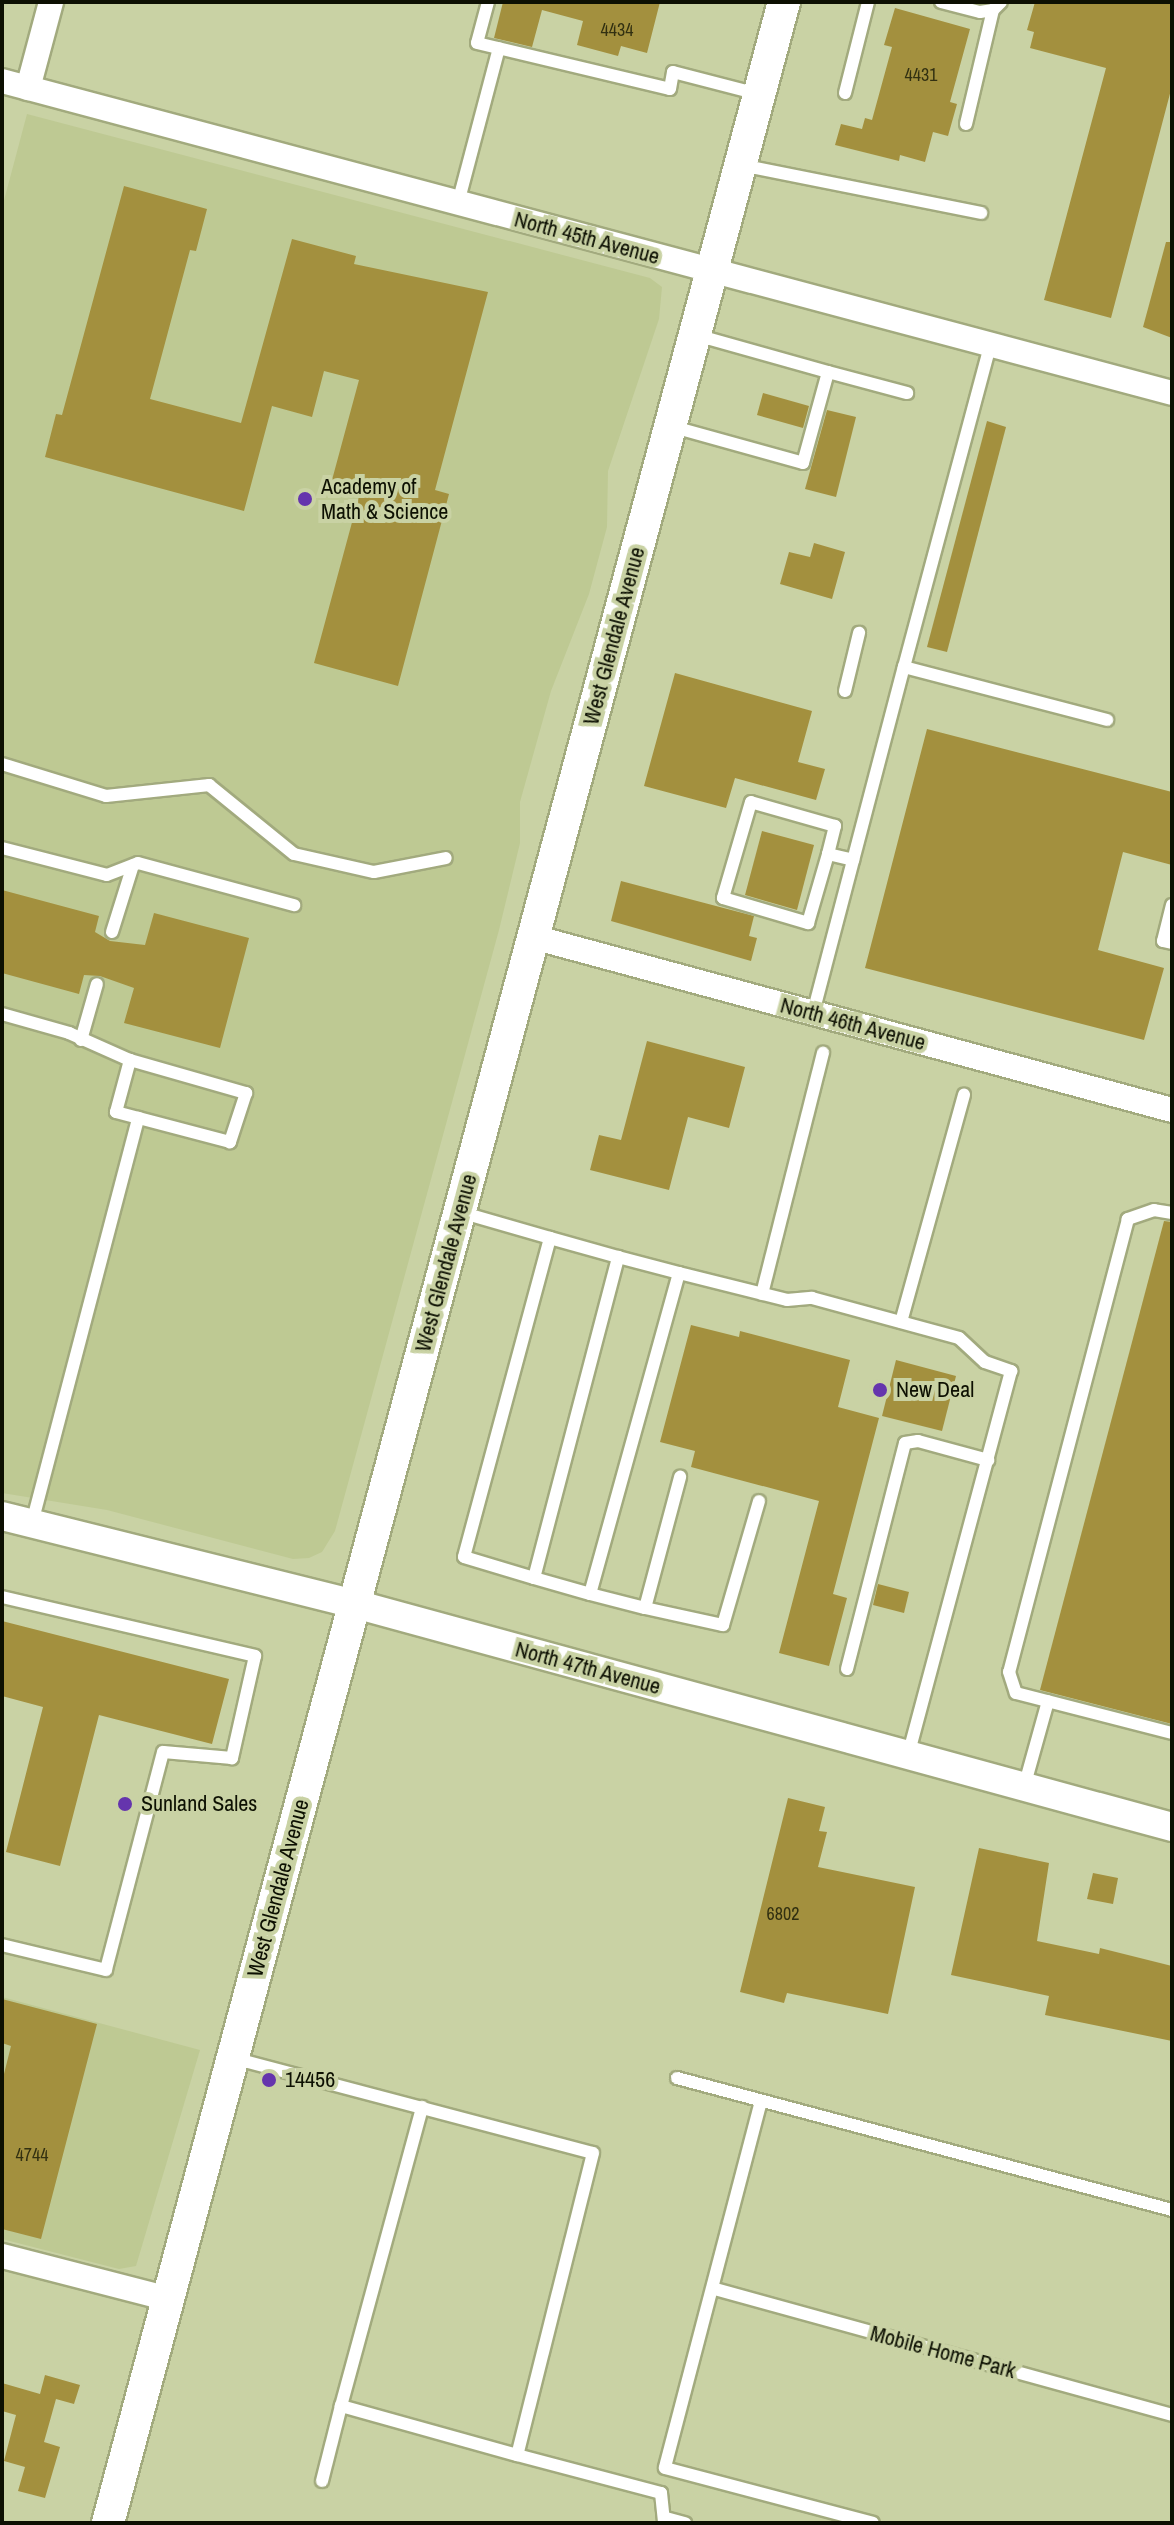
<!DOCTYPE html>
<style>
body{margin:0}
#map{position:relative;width:1174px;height:2525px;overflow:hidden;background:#c9d2a4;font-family:"Archivo Narrow",sans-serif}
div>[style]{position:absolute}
.built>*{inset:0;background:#bec993}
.building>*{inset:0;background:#a3903e}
.roads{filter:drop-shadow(2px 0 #a2aa7e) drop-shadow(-2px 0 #a2aa7e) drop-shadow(0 2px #a2aa7e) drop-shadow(0 -2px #a2aa7e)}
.service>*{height:12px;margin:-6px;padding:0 6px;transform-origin:6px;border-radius:6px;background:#fff}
.minor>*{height:24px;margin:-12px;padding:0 12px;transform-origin:12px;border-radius:12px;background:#fff}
.tertiary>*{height:28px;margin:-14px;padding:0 14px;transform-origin:14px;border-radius:14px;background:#fff}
.secondary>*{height:32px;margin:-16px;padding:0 16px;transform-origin:16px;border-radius:16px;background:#fff}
.dots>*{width:22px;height:22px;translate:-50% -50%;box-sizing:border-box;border:4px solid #c9d2a4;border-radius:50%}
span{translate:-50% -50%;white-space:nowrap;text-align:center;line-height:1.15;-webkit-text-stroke:8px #c9d2a4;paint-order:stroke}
.number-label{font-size:18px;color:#323011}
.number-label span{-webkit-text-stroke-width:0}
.street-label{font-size:22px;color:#0d1002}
.poi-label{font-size:22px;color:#0d1002}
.left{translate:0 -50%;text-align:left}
.frame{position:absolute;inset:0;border:4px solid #0d1002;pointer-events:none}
</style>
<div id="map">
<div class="built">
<i style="clip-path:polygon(27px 114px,650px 278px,662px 287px,659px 319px,608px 471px,607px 527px,589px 594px,551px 691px,520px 802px,520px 843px,499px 930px,335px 1531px,322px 1552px,309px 1558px,293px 1559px,107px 1510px,2px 1493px,2px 208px)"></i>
<i style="clip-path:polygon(2px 1997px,200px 2050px,136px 2266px,119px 2269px,2px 2239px)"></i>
</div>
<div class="building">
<i style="clip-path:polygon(503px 2px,660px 2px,647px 53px,621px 46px,618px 56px,577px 45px,583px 21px,542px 10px,532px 47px,494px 38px)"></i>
<i style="clip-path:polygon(1035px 2px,1172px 2px,1172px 86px,1111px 318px,1044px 300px,1106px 68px,1030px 48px,1034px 32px,1027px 30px)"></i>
<i style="clip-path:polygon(895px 8px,970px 29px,950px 102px,957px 104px,948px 136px,933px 132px,925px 162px,900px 155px,899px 161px,835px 145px,841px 124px,862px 129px,865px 118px,872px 120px,892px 47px,884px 45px)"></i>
<i style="clip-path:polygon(124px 186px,207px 209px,196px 251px,190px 250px,150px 399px,241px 423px,292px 239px,356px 256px,354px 264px,488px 292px,435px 490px,449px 494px,398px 686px,314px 663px,361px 489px,332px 480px,359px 380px,324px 371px,312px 417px,272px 406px,244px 511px,45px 457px,56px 414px,62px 415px)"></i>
<i style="clip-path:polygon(1166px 242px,1172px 242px,1172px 338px,1143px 327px)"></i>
<i style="clip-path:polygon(763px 393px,809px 406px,803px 428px,757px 415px)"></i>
<i style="clip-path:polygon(827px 410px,856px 417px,836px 497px,805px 489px)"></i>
<i style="clip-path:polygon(987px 421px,1006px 427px,947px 652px,927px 647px)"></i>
<i style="clip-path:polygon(814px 543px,845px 552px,832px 599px,780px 584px,789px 552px,810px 557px)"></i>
<i style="clip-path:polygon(675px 673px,812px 711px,798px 762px,825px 769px,816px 800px,735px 778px,726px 808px,644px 786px)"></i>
<i style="clip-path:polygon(927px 729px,1172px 792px,1172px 865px,1123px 852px,1098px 950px,1164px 968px,1144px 1040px,865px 968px)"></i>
<i style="clip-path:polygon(762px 831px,814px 845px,797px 910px,745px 895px)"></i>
<i style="clip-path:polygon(621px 881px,754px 916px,749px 936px,757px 938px,751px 961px,611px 921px)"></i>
<i style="clip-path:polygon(2px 890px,99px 916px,95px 932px,110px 941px,145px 945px,154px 913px,249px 938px,220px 1048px,124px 1023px,134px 988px,100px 976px,84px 975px,79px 994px,2px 973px)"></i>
<i style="clip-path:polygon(647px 1041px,745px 1067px,729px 1128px,688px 1117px,669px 1190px,590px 1170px,599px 1135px,621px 1140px)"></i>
<i style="clip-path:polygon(1164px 1221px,1172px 1222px,1172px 1724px,1040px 1690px)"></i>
<i style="clip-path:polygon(691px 1325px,739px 1337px,740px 1331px,850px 1360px,838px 1407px,879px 1418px,833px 1594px,847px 1598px,829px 1666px,779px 1653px,819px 1501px,691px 1467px,695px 1451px,660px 1442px)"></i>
<i style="clip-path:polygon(896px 1360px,956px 1376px,942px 1431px,882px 1416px)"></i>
<i style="clip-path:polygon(878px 1584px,909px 1592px,904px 1613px,873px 1605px)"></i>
<i style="clip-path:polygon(2px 1621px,229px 1679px,212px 1744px,99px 1715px,60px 1866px,6px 1852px,43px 1707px,2px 1696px)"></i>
<i style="clip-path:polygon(788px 1798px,825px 1807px,819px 1831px,827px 1832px,818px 1867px,915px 1887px,888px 2014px,787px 1993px,784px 2003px,740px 1992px)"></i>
<i style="clip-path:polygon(979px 1848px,1049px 1863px,1037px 1941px,1099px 1954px,1100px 1948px,1172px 1966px,1172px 2041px,1045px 2015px,1049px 1996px,951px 1975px)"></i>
<i style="clip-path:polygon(1093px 1873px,1118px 1878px,1113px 1904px,1087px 1899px)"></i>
<i style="clip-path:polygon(2px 1999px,97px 2024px,41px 2239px,2px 2229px,2px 2082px,11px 2046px,2px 2043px)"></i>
<i style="clip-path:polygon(45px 2375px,80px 2385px,74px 2404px,56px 2399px,44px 2442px,60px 2447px,45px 2498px,18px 2491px,25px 2467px,4px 2461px,16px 2415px,2px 2411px,2px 2383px,40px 2394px)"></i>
</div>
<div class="roads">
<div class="service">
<i style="left:488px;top:2px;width:42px;rotate:105deg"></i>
<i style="left:477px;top:43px;width:198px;rotate:13.4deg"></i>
<i style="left:670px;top:89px;width:17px;rotate:-80deg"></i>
<i style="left:673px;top:72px;width:88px;rotate:14.5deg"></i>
<i style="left:941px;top:2px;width:40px;rotate:14.4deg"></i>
<i style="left:980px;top:12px;width:13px;rotate:-9deg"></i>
<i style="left:993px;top:10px;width:11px;rotate:-45deg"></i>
<i style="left:845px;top:93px;width:94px;rotate:-75.8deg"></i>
<i style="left:966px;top:124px;width:117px;rotate:-76.7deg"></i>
<i style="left:741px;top:165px;width:245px;rotate:11.3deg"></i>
<i style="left:458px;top:203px;width:160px;rotate:-75.2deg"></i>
<i style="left:696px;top:335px;width:137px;rotate:15.7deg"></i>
<i style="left:990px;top:346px;width:332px;rotate:105deg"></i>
<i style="left:904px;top:667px;width:210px;rotate:14.6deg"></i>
<i style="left:670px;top:426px;width:138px;rotate:15.5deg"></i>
<i style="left:803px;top:463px;width:94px;rotate:-74.6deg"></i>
<i style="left:828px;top:372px;width:82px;rotate:14.9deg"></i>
<i style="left:845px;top:691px;width:60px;rotate:-76.4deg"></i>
<i style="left:2px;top:764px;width:109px;rotate:17.1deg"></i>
<i style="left:106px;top:796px;width:104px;rotate:-6.1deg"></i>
<i style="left:209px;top:785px;width:109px;rotate:39.1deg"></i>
<i style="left:294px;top:854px;width:82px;rotate:12.7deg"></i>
<i style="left:374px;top:872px;width:73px;rotate:-11deg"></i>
<i style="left:2px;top:848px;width:108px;rotate:14.4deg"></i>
<i style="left:107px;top:875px;width:33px;rotate:-21deg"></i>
<i style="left:138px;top:863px;width:162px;rotate:15.1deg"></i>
<i style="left:828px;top:854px;width:29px;rotate:-76deg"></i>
<i style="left:835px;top:826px;width:87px;rotate:-164.1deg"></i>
<i style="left:751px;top:802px;width:100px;rotate:106.3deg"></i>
<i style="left:723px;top:898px;width:89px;rotate:16.4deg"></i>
<i style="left:808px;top:923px;width:72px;rotate:-73.8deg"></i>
<i style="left:828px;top:854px;width:26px;rotate:13deg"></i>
<i style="left:1172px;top:905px;width:37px;rotate:104deg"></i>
<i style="left:1163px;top:941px;width:9px;rotate:13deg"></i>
<i style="left:112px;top:932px;width:70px;rotate:-72.6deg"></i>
<i style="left:813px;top:1013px;width:358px;rotate:-75.3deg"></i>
<i style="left:2px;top:1014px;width:70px;rotate:15.8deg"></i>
<i style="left:69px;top:1033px;width:67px;rotate:23.9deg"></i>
<i style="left:81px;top:1040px;width:58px;rotate:-74.1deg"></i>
<i style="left:130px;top:1060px;width:121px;rotate:15.9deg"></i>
<i style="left:246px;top:1093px;width:52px;rotate:108.1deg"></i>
<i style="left:230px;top:1142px;width:118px;rotate:-165.3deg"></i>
<i style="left:116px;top:1112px;width:54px;rotate:-74.9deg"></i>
<i style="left:460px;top:1212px;width:94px;rotate:16.1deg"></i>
<i style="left:550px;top:1238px;width:330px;rotate:105.1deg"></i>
<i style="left:464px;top:1557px;width:73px;rotate:16.7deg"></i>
<i style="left:534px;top:1578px;width:332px;rotate:-75.3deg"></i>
<i style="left:618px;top:1257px;width:63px;rotate:14.7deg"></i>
<i style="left:679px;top:1273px;width:333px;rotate:105.5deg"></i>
<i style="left:590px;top:1594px;width:57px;rotate:14.3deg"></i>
<i style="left:645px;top:1608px;width:136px;rotate:-75deg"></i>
<i style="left:1172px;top:1213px;width:18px;rotate:-171deg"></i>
<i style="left:1154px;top:1210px;width:28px;rotate:161deg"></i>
<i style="left:1128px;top:1219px;width:468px;rotate:104.7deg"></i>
<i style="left:1009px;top:1672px;width:22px;rotate:72deg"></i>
<i style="left:1016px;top:1693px;width:161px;rotate:14.4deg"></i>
<i style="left:550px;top:1238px;width:71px;rotate:15.6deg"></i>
<i style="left:679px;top:1273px;width:111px;rotate:14deg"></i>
<i style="left:787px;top:1300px;width:25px;rotate:-5deg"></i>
<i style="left:812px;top:1298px;width:152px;rotate:15.2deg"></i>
<i style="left:959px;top:1338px;width:35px;rotate:43deg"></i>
<i style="left:985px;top:1362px;width:28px;rotate:19deg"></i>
<i style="left:1011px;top:1371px;width:398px;rotate:105deg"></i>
<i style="left:762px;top:1294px;width:249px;rotate:-75.8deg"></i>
<i style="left:901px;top:1322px;width:236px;rotate:-74.5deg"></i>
<i style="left:32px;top:1523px;width:419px;rotate:-75.3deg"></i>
<i style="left:534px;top:1578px;width:58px;rotate:15.9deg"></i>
<i style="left:2px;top:1597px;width:260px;rotate:13.1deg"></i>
<i style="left:255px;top:1656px;width:105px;rotate:102.7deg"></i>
<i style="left:232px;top:1758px;width:69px;rotate:-175deg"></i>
<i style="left:163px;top:1752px;width:225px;rotate:104.7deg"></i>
<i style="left:106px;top:1970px;width:107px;rotate:-166.5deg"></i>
<i style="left:645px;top:1608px;width:80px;rotate:12.3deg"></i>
<i style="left:723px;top:1625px;width:129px;rotate:-73.8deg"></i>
<i style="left:847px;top:1669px;width:233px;rotate:-75.6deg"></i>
<i style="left:905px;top:1443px;width:13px;rotate:-9deg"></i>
<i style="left:918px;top:1441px;width:73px;rotate:15.2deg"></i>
<i style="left:1024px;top:1787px;width:89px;rotate:-74.4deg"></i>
<i style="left:233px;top:2058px;width:372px;rotate:14.8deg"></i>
<i style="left:593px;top:2153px;width:311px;rotate:104.1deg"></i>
<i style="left:517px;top:2455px;width:183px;rotate:-164.4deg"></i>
<i style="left:341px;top:2406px;width:310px;rotate:-74.8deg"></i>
<i style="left:677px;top:2078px;width:512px;rotate:14.93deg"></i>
<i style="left:761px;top:2101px;width:379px;rotate:104.7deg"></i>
<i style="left:665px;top:2468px;width:215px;rotate:14.8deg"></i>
<i style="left:715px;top:2289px;width:474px;rotate:15.4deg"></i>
<i style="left:517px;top:2455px;width:149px;rotate:14.8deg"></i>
<i style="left:661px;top:2493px;width:30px;rotate:84deg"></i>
<i style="left:322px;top:2481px;width:77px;rotate:-75.8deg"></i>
<i style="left:666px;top:2518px;width:20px;rotate:15deg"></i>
</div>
<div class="minor">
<i style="left:2px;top:81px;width:1211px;rotate:14.93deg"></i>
<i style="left:28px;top:88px;width:89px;rotate:-75deg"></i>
<i style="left:533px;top:937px;width:662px;rotate:15.15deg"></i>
<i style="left:2px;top:2256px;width:172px;rotate:14.4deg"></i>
</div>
<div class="tertiary">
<i style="left:2px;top:1516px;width:364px;rotate:14deg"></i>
<i style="left:355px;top:1604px;width:847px;rotate:15.27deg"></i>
</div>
<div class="secondary">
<i style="left:108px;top:2523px;width:2610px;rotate:-74.99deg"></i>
</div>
</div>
<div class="dots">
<i style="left:305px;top:499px;background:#6535ad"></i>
<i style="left:880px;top:1390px;background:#6535ad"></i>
<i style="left:125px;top:1804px;background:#6535ad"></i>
<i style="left:269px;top:2080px;background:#6535ad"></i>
</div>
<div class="number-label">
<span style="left:617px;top:30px">4434</span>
<span style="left:921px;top:75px">4431</span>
<span style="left:783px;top:1914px">6802</span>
<span style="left:32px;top:2155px">4744</span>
</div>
<div class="street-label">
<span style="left:587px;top:238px;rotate:15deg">North 45th Avenue</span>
<span style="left:614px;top:636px;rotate:-75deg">West Glendale Avenue</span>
<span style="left:853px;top:1024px;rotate:15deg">North 46th Avenue</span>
<span style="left:446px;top:1263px;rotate:-75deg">West Glendale Avenue</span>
<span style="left:588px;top:1668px;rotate:15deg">North 47th Avenue</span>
<span style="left:278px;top:1888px;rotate:-75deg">West Glendale Avenue</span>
<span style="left:943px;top:2352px;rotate:15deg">Mobile Home Park</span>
</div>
<div class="poi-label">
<span class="left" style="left:321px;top:499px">Academy of<br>Math &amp; Science</span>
<span class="left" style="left:896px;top:1390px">New Deal</span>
<span class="left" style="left:141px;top:1804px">Sunland Sales</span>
<span class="left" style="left:285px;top:2080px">14456</span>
</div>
<div class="frame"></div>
</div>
